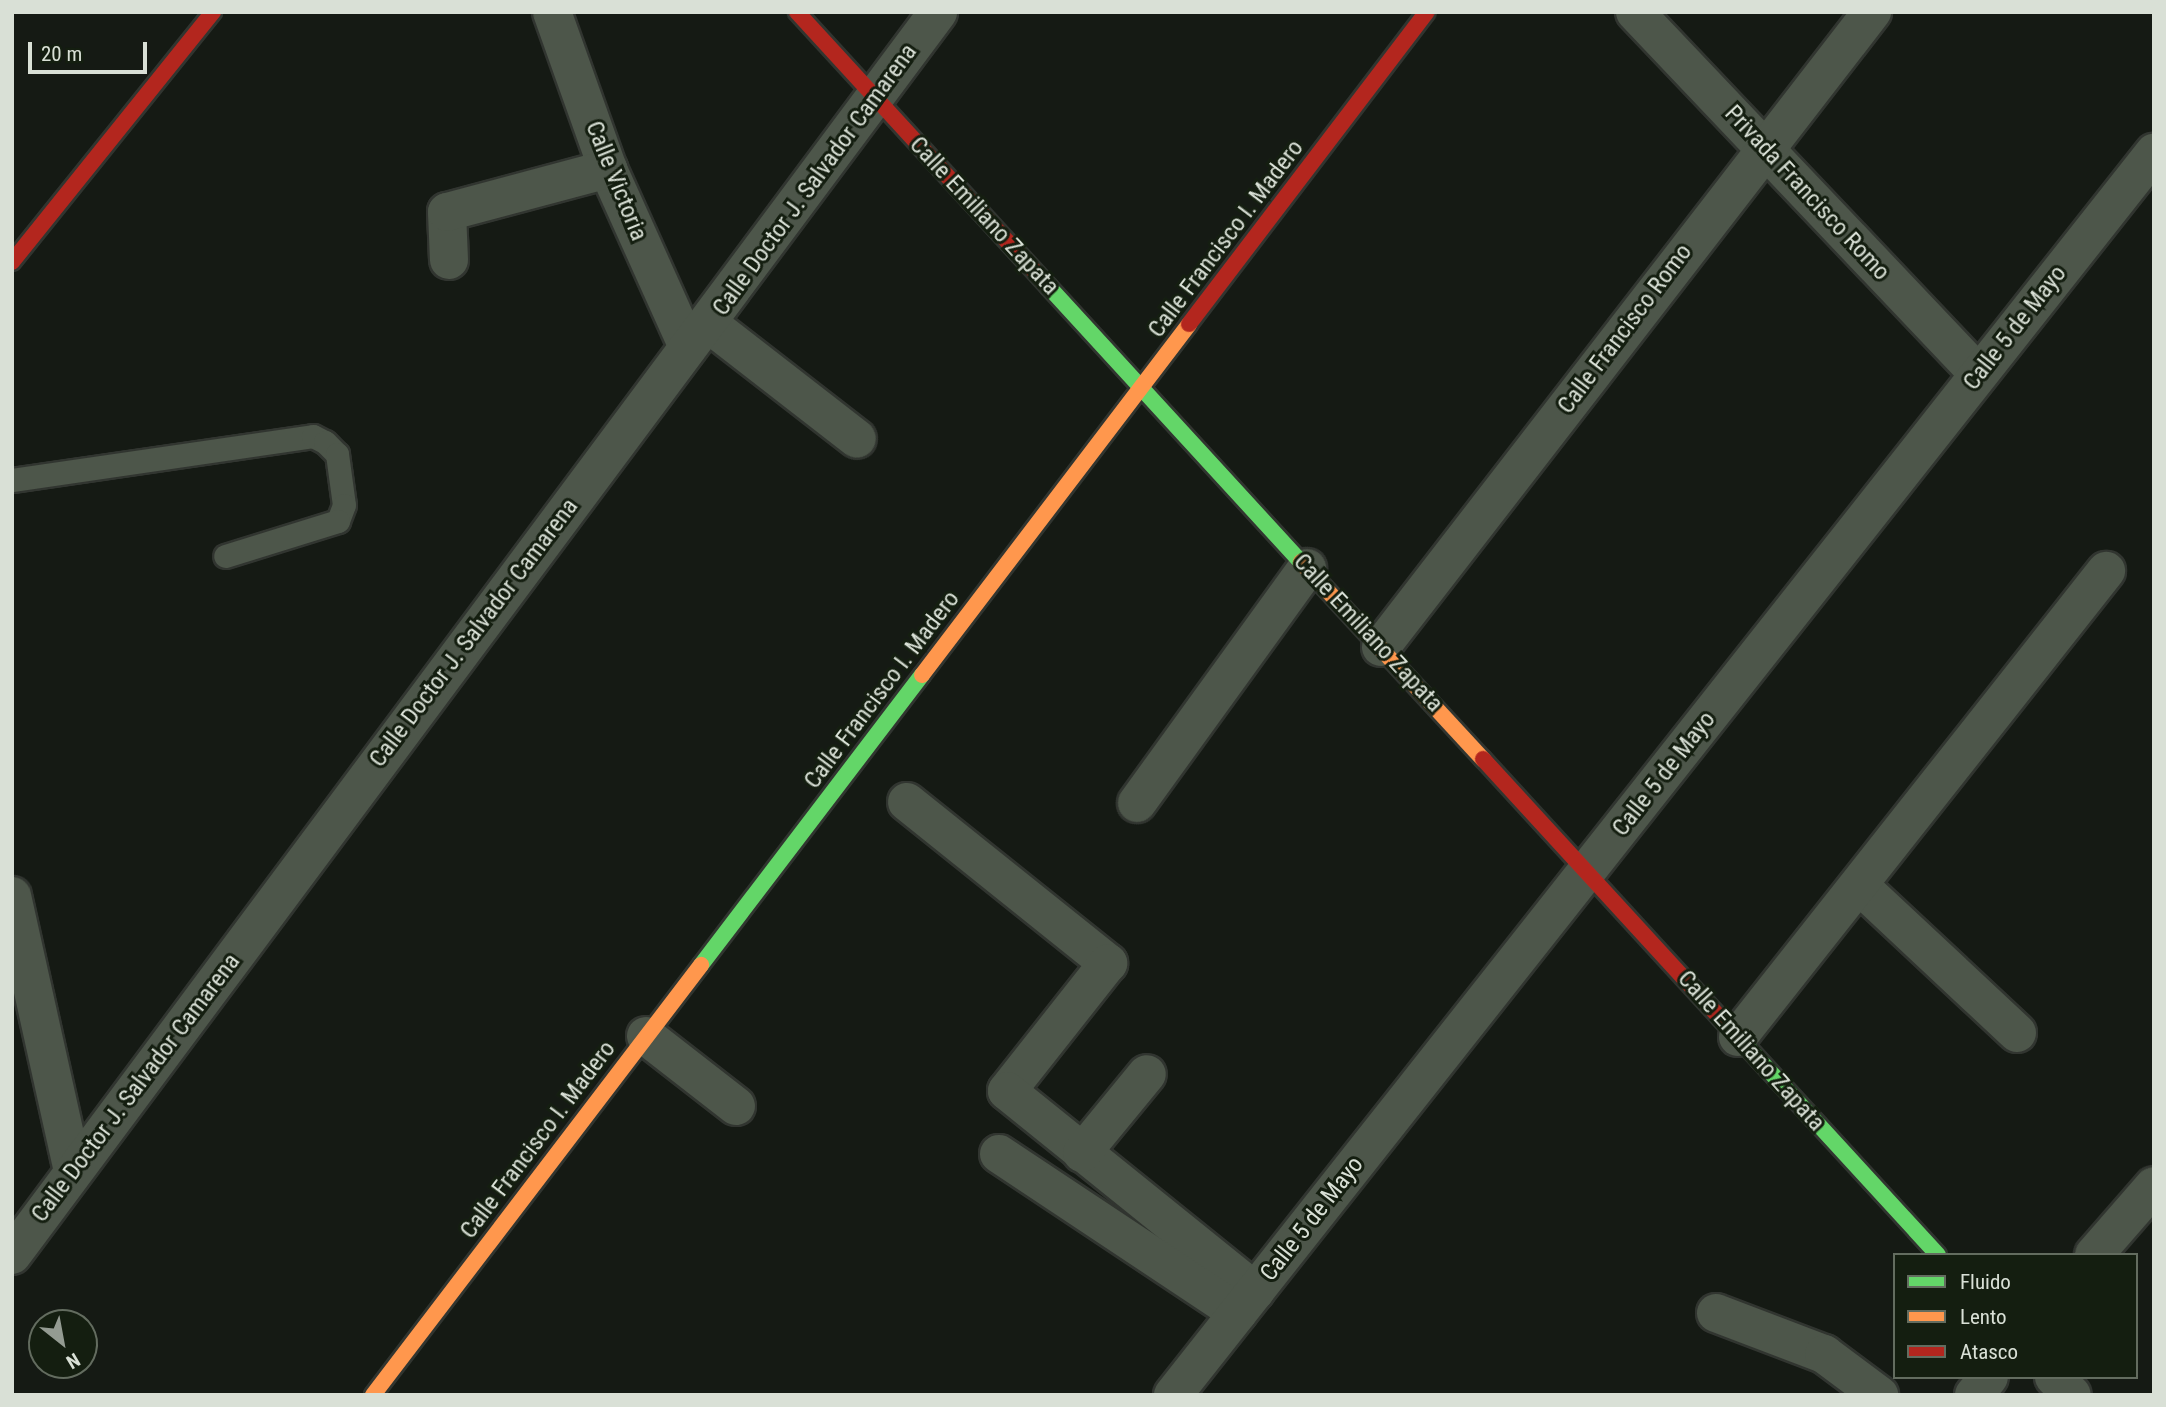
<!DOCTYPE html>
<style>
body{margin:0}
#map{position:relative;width:2166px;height:1407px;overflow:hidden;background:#151a14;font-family:"Roboto Condensed",sans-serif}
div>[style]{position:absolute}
.roads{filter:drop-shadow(2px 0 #313530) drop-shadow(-2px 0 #313530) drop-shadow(0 2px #313530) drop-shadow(0 -2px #313530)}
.lane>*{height:23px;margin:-11.5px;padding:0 11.5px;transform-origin:11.5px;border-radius:11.5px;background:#4d564a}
.street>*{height:38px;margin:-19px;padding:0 19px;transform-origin:19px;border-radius:19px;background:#4d564a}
.fast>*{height:16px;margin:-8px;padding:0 8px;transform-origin:8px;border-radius:8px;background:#63d668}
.slow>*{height:16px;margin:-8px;padding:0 8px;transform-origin:8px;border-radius:8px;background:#ff974d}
.jam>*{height:16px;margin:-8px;padding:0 8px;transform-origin:8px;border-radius:8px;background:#b3261e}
span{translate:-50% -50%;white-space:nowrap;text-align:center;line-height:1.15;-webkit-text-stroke:6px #141e10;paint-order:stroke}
.street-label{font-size:24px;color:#d9e0d6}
.frame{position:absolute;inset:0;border:14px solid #d9e0d6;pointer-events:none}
.legend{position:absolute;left:1893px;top:1253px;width:245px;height:126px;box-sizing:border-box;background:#141e10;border:2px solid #636c5f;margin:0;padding:9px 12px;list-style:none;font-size:21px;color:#d9e0d6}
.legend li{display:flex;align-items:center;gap:14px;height:35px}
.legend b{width:35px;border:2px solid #636c5f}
.north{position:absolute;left:28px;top:1309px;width:70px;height:70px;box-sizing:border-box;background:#141e10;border:2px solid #636c5f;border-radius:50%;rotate:149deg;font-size:19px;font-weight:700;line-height:28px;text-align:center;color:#d9e0d6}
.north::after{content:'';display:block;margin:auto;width:24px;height:32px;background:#949b92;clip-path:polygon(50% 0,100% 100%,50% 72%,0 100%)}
.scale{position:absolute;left:28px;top:42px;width:119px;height:32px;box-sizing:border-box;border:4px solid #d9e0d6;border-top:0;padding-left:9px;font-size:21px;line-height:24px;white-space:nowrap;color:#d9e0d6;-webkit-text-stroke:5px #141e10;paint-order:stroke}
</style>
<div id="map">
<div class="roads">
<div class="lane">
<i style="left:12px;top:480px;width:304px;rotate:-8.3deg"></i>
<i style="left:313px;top:436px;width:13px;rotate:27deg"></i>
<i style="left:325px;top:442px;width:17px;rotate:45deg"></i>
<i style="left:337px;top:454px;width:51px;rotate:82.2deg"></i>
<i style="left:344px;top:505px;width:17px;rotate:111deg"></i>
<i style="left:338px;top:521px;width:118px;rotate:162.8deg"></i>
</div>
<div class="street">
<i style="left:552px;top:12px;width:167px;rotate:70.4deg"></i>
<i style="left:608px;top:169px;width:195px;rotate:65.8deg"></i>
<i style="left:1635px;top:12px;width:499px;rotate:46.5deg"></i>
<i style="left:449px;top:260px;width:48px;rotate:-92.4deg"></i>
<i style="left:447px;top:212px;width:167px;rotate:-15deg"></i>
<i style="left:709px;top:324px;width:187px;rotate:37.8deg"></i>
<i style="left:1381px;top:647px;width:803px;rotate:-52.29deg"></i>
<i style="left:907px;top:802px;width:258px;rotate:38.7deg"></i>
<i style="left:1108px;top:963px;width:163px;rotate:128.3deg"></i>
<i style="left:1007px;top:1091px;width:319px;rotate:38.9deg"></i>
<i style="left:1137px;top:803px;width:290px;rotate:-54.1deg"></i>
<i style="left:1860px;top:886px;width:215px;rotate:43.1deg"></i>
<i style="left:12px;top:896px;width:282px;rotate:77.5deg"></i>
<i style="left:646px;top:1036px;width:114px;rotate:37.9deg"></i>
<i style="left:1738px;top:1037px;width:594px;rotate:-51.7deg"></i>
<i style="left:1082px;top:1153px;width:102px;rotate:-50.6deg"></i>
<i style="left:999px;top:1154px;width:287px;rotate:33.6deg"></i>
<i style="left:12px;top:1255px;width:1550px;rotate:-53.31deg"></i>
<i style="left:2094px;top:1255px;width:91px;rotate:-49deg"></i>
<i style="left:1716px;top:1313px;width:116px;rotate:20.8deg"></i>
<i style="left:1824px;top:1354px;width:69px;rotate:36.7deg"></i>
<i style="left:2054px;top:1377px;width:25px;rotate:45deg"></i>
<i style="left:1173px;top:1395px;width:1583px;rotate:-51.7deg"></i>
<i style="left:1974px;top:1395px;width:23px;rotate:-50deg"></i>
</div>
<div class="fast">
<i style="left:1048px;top:286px;width:374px;rotate:47.5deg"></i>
<i style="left:701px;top:965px;width:365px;rotate:-52.7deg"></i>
<i style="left:1740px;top:1039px;width:293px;rotate:47.5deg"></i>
</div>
<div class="slow">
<i style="left:1301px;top:562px;width:268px;rotate:47.3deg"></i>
<i style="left:922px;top:675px;width:441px;rotate:-52.7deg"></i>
<i style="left:373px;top:1395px;width:541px;rotate:-52.66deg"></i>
</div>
<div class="jam">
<i style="left:797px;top:12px;width:372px;rotate:47.5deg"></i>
<i style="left:12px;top:262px;width:321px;rotate:-51.2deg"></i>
<i style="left:1189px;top:324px;width:392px;rotate:-52.7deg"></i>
<i style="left:1483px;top:759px;width:380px;rotate:47.5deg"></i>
</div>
</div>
<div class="street-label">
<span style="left:815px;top:180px;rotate:-54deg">Calle Doctor J. Salvador Camarena</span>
<span style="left:616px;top:181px;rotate:68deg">Calle Victoria</span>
<span style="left:1807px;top:193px;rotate:47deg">Privada Francisco Romo</span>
<span style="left:984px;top:216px;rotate:47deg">Calle Emiliano Zapata</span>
<span style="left:1226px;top:239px;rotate:-53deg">Calle Francisco I. Madero</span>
<span style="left:2015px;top:328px;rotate:-52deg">Calle 5 de Mayo</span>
<span style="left:1625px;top:329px;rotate:-53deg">Calle Francisco Romo</span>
<span style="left:474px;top:633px;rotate:-53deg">Calle Doctor J. Salvador Camarena</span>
<span style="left:1368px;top:633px;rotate:47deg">Calle Emiliano Zapata</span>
<span style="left:882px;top:690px;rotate:-53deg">Calle Francisco I. Madero</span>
<span style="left:1664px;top:774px;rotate:-52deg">Calle 5 de Mayo</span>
<span style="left:1751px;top:1051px;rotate:48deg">Calle Emiliano Zapata</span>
<span style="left:136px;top:1088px;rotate:-53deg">Calle Doctor J. Salvador Camarena</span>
<span style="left:538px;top:1140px;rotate:-53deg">Calle Francisco I. Madero</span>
<span style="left:1312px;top:1219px;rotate:-52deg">Calle 5 de Mayo</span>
</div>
<div class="frame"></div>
<ul class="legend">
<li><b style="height:9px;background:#63d668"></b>Fluido</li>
<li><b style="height:9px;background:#ff974d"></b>Lento</li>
<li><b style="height:9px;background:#b3261e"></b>Atasco</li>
</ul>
<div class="north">N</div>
<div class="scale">20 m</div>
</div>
